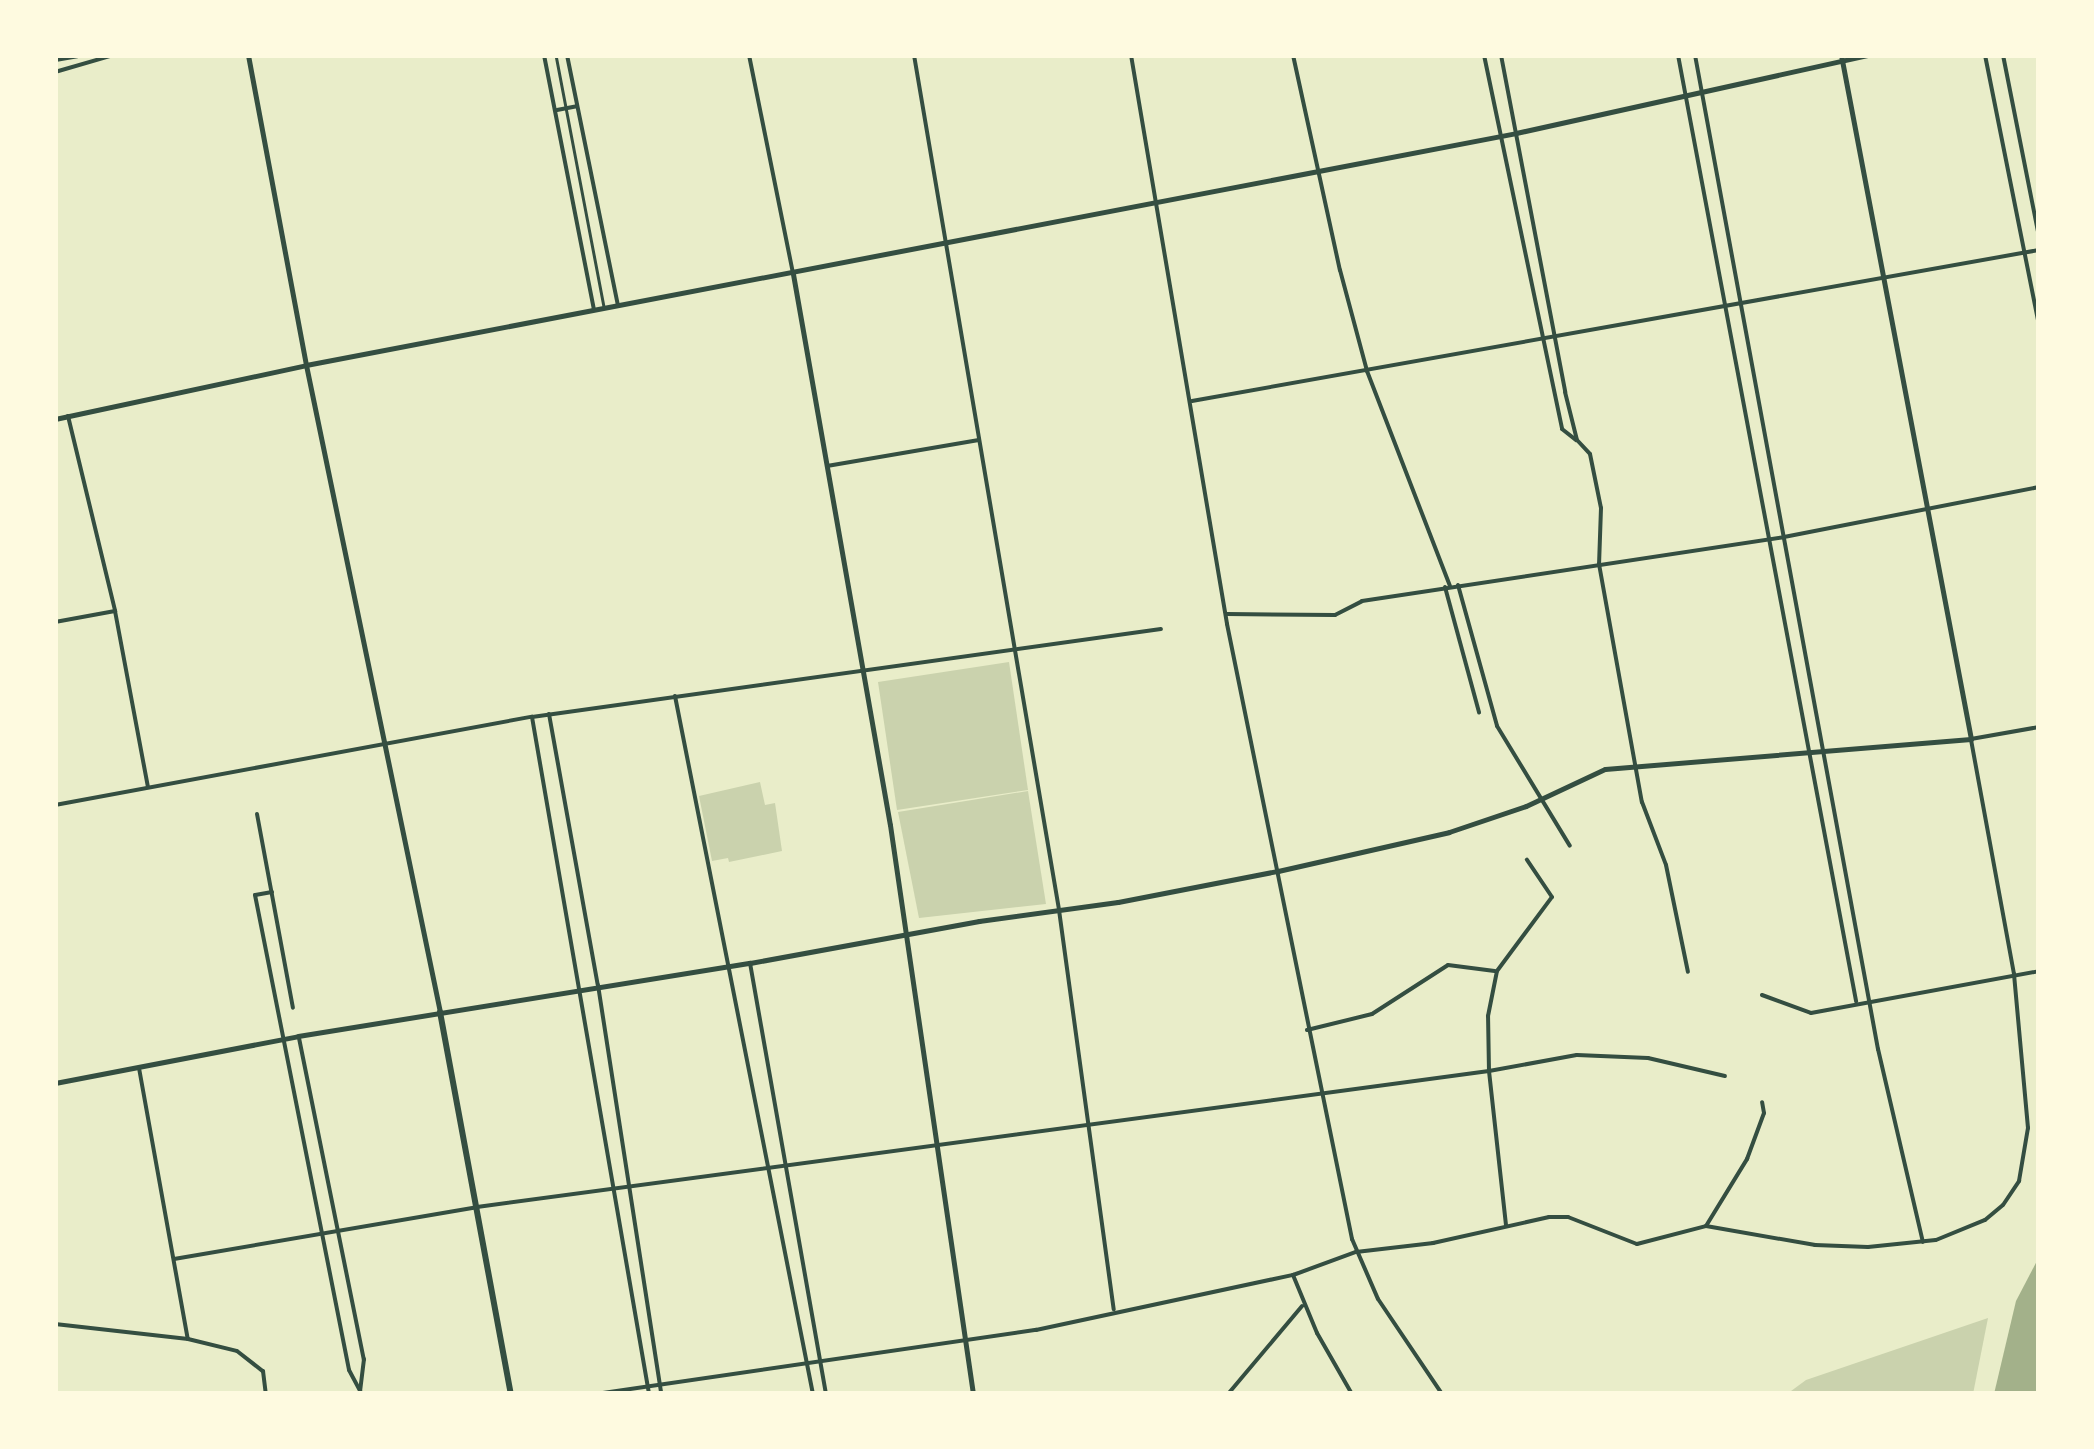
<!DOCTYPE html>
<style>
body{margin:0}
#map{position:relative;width:2094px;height:1449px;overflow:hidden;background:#e9edc9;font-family:"Golos Text",sans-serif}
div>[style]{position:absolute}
.green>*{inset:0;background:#cad2ad}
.water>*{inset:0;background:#a3b18a}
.pedestrian>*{height:2.5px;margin:-1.25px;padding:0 1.25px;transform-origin:1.25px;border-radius:1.25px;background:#344e41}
.minor>*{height:4px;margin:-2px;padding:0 2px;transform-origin:2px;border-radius:2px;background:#344e41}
.tertiary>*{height:5px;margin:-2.5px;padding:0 2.5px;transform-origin:2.5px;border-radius:2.5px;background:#344e41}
.secondary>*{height:6px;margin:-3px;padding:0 3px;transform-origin:3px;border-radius:3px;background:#344e41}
span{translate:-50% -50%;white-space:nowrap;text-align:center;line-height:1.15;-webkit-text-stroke:9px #fefae0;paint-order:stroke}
.frame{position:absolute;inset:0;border:58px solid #fefae0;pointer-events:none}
</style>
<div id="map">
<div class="green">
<i style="clip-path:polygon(1009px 662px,1028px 790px,897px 810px,878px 682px)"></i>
<i style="clip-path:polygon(760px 782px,765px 805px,775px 803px,782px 851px,729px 862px,728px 858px,712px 861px,699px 796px)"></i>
<i style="clip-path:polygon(1028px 791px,1046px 904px,919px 918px,898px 812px)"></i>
<i style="clip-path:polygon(1988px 1318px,1973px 1394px,1787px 1394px,1806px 1380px)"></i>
</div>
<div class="water">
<i style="clip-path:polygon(2039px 1257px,2039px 1394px,1994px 1394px,2016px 1301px)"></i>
</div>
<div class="pedestrian">
<i style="left:556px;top:55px;width:257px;rotate:79.2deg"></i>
</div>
<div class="minor">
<i style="left:544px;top:55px;width:260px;rotate:78.9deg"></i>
<i style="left:567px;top:55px;width:256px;rotate:78.5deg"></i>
<i style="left:749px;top:55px;width:223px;rotate:78.6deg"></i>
<i style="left:914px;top:55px;width:867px;rotate:80.37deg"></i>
<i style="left:1059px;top:910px;width:403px;rotate:82.2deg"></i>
<i style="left:1131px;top:55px;width:577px;rotate:80.42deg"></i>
<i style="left:1227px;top:624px;width:628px;rotate:78.51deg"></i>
<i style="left:1352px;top:1239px;width:65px;rotate:66.6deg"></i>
<i style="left:1378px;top:1299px;width:115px;rotate:56deg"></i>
<i style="left:1293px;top:55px;width:220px;rotate:77.7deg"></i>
<i style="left:1340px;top:270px;width:105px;rotate:75deg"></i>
<i style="left:1367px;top:371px;width:230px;rotate:68.9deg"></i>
<i style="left:1484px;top:55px;width:382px;rotate:78.2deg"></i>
<i style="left:1562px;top:429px;width:18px;rotate:38deg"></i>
<i style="left:1501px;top:55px;width:343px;rotate:79.2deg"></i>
<i style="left:1565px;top:392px;width:49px;rotate:76deg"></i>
<i style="left:1577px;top:440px;width:19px;rotate:47deg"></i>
<i style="left:1590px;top:454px;width:55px;rotate:78.5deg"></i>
<i style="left:1601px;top:508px;width:56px;rotate:92deg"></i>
<i style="left:1599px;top:564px;width:242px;rotate:79.8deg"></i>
<i style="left:1642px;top:802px;width:67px;rotate:69.1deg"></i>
<i style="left:1666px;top:865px;width:109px;rotate:78.4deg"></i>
<i style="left:1678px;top:55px;width:963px;rotate:79.34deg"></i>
<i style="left:1695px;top:55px;width:1011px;rotate:79.57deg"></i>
<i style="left:1878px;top:1049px;width:198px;rotate:76.9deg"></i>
<i style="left:1985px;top:55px;width:275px;rotate:78.7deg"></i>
<i style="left:2003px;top:55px;width:186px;rotate:78.8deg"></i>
<i style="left:55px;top:72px;width:57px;rotate:-16.2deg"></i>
<i style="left:557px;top:110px;width:20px;rotate:-11deg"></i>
<i style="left:1192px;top:401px;width:860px;rotate:-10.11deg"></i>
<i style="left:68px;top:416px;width:201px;rotate:76.4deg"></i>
<i style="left:115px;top:611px;width:179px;rotate:79.4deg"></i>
<i style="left:827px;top:466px;width:154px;rotate:-9.7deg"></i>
<i style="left:1458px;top:585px;width:146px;rotate:74.5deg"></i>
<i style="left:1497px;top:726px;width:140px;rotate:58.7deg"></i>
<i style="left:1445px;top:587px;width:130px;rotate:74.8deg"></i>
<i style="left:1227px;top:614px;width:108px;rotate:0.5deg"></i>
<i style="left:1335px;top:615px;width:30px;rotate:-27deg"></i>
<i style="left:1362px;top:601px;width:427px;rotate:-8.6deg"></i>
<i style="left:1784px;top:537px;width:260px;rotate:-11.1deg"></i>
<i style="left:55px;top:622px;width:61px;rotate:-10.4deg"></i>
<i style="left:675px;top:696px;width:712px;rotate:78.82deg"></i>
<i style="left:549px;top:714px;width:275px;rotate:79.8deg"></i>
<i style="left:598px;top:985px;width:414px;rotate:81.2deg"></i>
<i style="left:532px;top:717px;width:687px;rotate:80.19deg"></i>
<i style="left:55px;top:805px;width:485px;rotate:-10.5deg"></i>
<i style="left:532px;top:717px;width:635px;rotate:-7.96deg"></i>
<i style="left:257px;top:814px;width:197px;rotate:79.5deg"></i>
<i style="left:272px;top:892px;width:17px;rotate:170deg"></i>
<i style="left:255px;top:895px;width:484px;rotate:78.8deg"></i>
<i style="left:349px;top:1370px;width:27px;rotate:62deg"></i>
<i style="left:750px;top:963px;width:438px;rotate:80deg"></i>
<i style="left:1762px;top:995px;width:52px;rotate:20.2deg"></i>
<i style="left:1811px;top:1013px;width:232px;rotate:-10.4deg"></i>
<i style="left:1307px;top:1030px;width:67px;rotate:-13.8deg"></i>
<i style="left:1372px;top:1014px;width:90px;rotate:-32.8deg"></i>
<i style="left:1448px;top:965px;width:47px;rotate:7.3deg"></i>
<i style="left:299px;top:1038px;width:328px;rotate:78.6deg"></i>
<i style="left:364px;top:1359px;width:32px;rotate:97deg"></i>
<i style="left:139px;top:1068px;width:275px;rotate:79.8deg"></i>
<i style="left:1506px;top:1225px;width:155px;rotate:-96.3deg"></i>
<i style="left:1489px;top:1071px;width:55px;rotate:-91deg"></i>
<i style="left:1488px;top:1016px;width:46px;rotate:-78.7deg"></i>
<i style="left:1497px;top:971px;width:92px;rotate:-53.4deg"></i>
<i style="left:1552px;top:897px;width:45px;rotate:-124deg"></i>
<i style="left:1706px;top:1226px;width:79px;rotate:-58.5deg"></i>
<i style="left:1747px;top:1159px;width:49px;rotate:-69.7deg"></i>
<i style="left:1764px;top:1113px;width:11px;rotate:-100deg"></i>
<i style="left:174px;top:1259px;width:307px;rotate:-9.7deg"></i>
<i style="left:477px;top:1207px;width:1021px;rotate:-7.65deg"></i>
<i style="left:1489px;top:1071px;width:89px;rotate:-10.3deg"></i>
<i style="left:1577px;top:1055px;width:71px;rotate:2.4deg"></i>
<i style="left:1648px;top:1058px;width:79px;rotate:13.2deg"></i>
<i style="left:1293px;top:1275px;width:63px;rotate:67.5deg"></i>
<i style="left:1317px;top:1333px;width:70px;rotate:60.2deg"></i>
<i style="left:55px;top:1324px;width:134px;rotate:6.4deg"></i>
<i style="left:188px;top:1339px;width:50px;rotate:13.8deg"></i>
<i style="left:237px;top:1351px;width:33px;rotate:38deg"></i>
<i style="left:263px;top:1371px;width:23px;rotate:83deg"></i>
<i style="left:596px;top:1394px;width:445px;rotate:-8.3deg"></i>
<i style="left:1036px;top:1330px;width:263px;rotate:-12.1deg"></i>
<i style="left:1293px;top:1275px;width:67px;rotate:-20.1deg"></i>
<i style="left:1356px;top:1252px;width:78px;rotate:-6.7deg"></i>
<i style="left:1433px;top:1243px;width:119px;rotate:-12.6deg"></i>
<i style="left:1549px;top:1217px;width:19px"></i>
<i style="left:1568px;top:1217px;width:74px;rotate:21.4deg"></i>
<i style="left:1637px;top:1244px;width:71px;rotate:-14.6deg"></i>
<i style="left:1706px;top:1226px;width:111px;rotate:9.9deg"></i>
<i style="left:1815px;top:1245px;width:53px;rotate:2.2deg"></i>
<i style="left:1868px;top:1247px;width:68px;rotate:-5.9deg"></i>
<i style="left:1936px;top:1240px;width:53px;rotate:-22.2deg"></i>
<i style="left:1985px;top:1220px;width:23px;rotate:-40deg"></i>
<i style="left:2003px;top:1205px;width:29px;rotate:-56deg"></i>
<i style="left:2019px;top:1181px;width:54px;rotate:-80.4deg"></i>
<i style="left:2028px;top:1128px;width:155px;rotate:-95.2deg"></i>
<i style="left:2014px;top:974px;width:239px;rotate:-100.4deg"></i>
<i style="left:1971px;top:739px;width:69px;rotate:-10deg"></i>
<i style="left:1228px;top:1394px;width:115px;rotate:-49.9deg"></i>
</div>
<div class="tertiary">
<i style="left:85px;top:55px;width:57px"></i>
<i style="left:248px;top:55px;width:315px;rotate:79.4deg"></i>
<i style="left:306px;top:365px;width:661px;rotate:78.3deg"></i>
<i style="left:55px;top:59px;width:22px;rotate:-10deg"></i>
<i style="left:793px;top:274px;width:559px;rotate:80.02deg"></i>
<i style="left:890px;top:825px;width:575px;rotate:81.7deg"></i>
<i style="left:55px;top:419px;width:257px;rotate:-12.1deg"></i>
<i style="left:306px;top:365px;width:1232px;rotate:-10.85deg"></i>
<i style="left:1516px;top:133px;width:361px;rotate:-12.5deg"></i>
<i style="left:55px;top:1083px;width:248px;rotate:-10.9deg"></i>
<i style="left:298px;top:1036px;width:458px;rotate:-9.2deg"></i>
<i style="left:750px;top:963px;width:233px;rotate:-10.4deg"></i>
<i style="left:979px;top:921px;width:140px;rotate:-7.8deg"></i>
<i style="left:1118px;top:902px;width:163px;rotate:-11deg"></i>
<i style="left:1278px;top:871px;width:175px;rotate:-12.8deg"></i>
<i style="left:1449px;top:832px;width:81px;rotate:-18.7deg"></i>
<i style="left:1526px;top:806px;width:87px;rotate:-25.1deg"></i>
<i style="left:1605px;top:769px;width:367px;rotate:-4.7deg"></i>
<i style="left:1971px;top:739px;width:696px;rotate:-100.76deg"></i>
</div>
<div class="secondary">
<i style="left:440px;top:1012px;width:389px;rotate:79.5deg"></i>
</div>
<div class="frame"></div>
</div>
